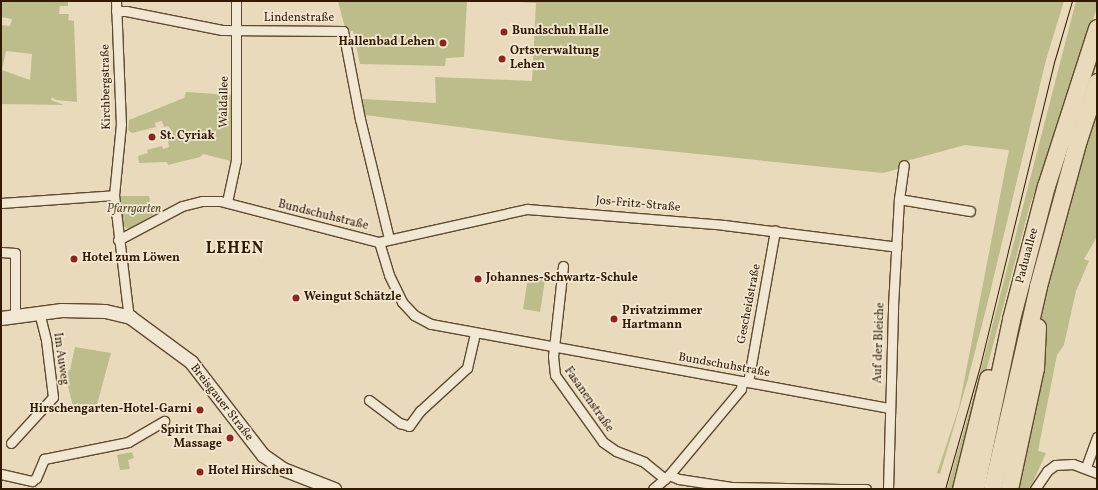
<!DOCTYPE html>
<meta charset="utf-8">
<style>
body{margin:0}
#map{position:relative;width:1098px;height:490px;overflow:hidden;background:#e9dabc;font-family:Vollkorn,serif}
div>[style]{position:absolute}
.green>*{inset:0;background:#bdbd8c}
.roads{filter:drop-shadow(1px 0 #604a2f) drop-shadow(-1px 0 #604a2f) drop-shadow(0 1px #604a2f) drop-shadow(0 -1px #604a2f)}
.street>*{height:9px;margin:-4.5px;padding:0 4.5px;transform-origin:4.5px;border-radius:4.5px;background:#f1e7d3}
.secondary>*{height:13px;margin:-6.5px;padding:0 6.5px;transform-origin:6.5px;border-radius:6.5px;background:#f1e7d3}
.highway>*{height:17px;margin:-8.5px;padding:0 8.5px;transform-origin:8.5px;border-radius:8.5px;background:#e9dabc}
.tram>*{height:1px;margin:-0.5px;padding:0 0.5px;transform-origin:0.5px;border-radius:0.5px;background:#321a00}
.dots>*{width:11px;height:11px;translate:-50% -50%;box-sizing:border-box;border:2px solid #f1e7d3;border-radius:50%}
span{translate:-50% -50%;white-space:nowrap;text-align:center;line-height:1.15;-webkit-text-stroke:3.5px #f1e7d3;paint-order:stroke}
.street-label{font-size:12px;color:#321a00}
.poi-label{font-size:12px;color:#321a00;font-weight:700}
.left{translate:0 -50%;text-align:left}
.right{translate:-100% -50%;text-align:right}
.park-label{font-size:12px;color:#5c4b2a;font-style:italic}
.district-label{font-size:16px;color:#321a00;font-weight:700;letter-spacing:1px}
.frame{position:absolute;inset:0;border:2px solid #321a00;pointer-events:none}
</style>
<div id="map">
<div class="green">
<i style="clip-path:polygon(evenodd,1px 1px,68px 1px,68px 6px,60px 6px,59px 14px,69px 14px,68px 20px,74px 21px,77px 102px,56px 100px,52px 97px,51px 100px,64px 105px,1px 104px,1px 25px,10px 26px,12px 19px,1px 17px,1px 1px,6px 51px,32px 54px,30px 80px,2px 70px,6px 51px)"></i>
<i style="clip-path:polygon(338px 1px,467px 1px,464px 57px,446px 58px,445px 66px,360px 64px,353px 31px,346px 32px)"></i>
<i style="clip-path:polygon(503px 1px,1064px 1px,1046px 60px,987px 305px,968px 379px,940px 474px,937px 473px,959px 407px,1009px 150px,965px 145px,899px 163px,898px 169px,883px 173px,570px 141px,365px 115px,362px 99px,436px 103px,435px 77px,532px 81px,536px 3px)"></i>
<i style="clip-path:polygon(1076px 1px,1097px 1px,1097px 7px,1065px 110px,1030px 205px,955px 489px,947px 489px,979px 377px)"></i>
<i style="clip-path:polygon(1097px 52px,1097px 63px,993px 450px,1015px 339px,1044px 223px)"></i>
<i style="clip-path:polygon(186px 92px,233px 95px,231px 161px,203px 154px,200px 157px,168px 165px,167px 162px,139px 163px,138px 156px,148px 153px,147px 150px,162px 146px,163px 149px,169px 147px,168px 140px,171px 139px,173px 134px,168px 126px,164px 127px,162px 121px,155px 123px,156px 127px,132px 133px,128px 130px,129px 120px,184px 98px)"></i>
<i style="clip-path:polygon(1097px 109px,1097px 237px,1084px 259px,1089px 261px,1076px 291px,1064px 345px,1057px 355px,1038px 451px,1046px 453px,1030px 489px,1016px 489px,1045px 294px)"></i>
<i style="clip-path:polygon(119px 196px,149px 196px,153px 215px,129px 229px,122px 226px)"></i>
<i style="clip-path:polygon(528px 277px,545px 280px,540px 312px,523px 309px)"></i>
<i style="clip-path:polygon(75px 347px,111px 353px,96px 408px,73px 406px,64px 371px,70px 370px)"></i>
<i style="clip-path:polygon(132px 452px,134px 458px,128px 460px,130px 469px,120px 470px,117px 455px)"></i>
</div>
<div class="roads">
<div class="street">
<i style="left:116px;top:1px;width:123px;rotate:87.7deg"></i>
<i style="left:121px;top:124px;width:71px;rotate:95.6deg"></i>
<i style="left:114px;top:195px;width:117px;rotate:83.1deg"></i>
<i style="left:128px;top:311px;width:4px;rotate:117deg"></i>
<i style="left:116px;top:11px;width:10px"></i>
<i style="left:126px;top:11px;width:98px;rotate:11.2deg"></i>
<i style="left:222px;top:30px;width:121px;rotate:0.5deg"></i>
<i style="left:343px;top:31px;width:90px;rotate:79.1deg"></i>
<i style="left:360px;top:119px;width:123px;rotate:76.4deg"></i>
<i style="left:899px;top:199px;width:72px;rotate:9.6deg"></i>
<i style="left:227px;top:202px;width:43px;rotate:-77.9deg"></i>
<i style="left:236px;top:160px;width:159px;rotate:-90deg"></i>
<i style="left:1px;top:203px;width:113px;rotate:-4deg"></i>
<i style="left:118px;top:240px;width:72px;rotate:-28deg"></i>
<i style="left:182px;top:206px;width:21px;rotate:-14deg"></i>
<i style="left:202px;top:201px;width:18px"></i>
<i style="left:220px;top:201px;width:164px;rotate:14.5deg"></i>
<i style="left:379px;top:242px;width:152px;rotate:-12.6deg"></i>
<i style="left:527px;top:209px;width:198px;rotate:4.6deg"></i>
<i style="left:724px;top:225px;width:174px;rotate:7.2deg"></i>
<i style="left:379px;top:242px;width:34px;rotate:73deg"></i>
<i style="left:389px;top:275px;width:30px;rotate:64deg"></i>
<i style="left:402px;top:302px;width:18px;rotate:47deg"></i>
<i style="left:414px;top:315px;width:19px;rotate:28deg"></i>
<i style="left:431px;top:324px;width:466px;rotate:10.4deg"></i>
<i style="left:1px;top:252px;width:14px;rotate:4deg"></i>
<i style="left:15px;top:253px;width:63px;rotate:90deg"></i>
<i style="left:563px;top:266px;width:91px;rotate:96.3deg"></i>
<i style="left:553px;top:356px;width:19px;rotate:84deg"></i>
<i style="left:555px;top:375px;width:82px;rotate:54.4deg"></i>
<i style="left:603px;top:442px;width:16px;rotate:35deg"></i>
<i style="left:616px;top:451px;width:30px;rotate:21deg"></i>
<i style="left:644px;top:462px;width:27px;rotate:39deg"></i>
<i style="left:748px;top:382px;width:154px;rotate:-79.9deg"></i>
<i style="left:369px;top:400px;width:39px;rotate:37deg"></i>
<i style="left:400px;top:423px;width:9px;rotate:18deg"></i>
<i style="left:409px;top:426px;width:19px;rotate:-54deg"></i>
<i style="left:420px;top:411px;width:64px;rotate:-42.5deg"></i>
<i style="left:467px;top:368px;width:36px;rotate:-77deg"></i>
<i style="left:11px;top:443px;width:62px;rotate:-47.6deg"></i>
<i style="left:53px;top:397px;width:57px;rotate:-97deg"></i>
<i style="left:46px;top:340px;width:29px;rotate:-104deg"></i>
<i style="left:1086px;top:467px;width:32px;rotate:-70deg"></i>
<i style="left:1px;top:474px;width:32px;rotate:13deg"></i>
<i style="left:32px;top:481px;width:5px;rotate:-37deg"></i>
<i style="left:36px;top:478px;width:21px;rotate:-67deg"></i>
<i style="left:44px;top:459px;width:86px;rotate:-11.4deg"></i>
<i style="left:128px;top:442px;width:42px;rotate:-30.3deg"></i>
<i style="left:669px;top:475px;width:11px;rotate:22deg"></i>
<i style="left:679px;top:479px;width:53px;rotate:8.7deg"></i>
<i style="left:731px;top:487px;width:110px;rotate:1deg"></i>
<i style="left:653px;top:489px;width:21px;rotate:-41deg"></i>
<i style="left:669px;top:475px;width:112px;rotate:-50.1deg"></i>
<i style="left:741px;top:389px;width:8px;rotate:-83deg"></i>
<i style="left:843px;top:489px;width:23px"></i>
<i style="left:888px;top:489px;width:183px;rotate:-88.4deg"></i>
<i style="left:893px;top:306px;width:107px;rotate:-86.8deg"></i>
<i style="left:899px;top:199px;width:34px;rotate:-82deg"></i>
<i style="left:1035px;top:489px;width:22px;rotate:-56deg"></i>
<i style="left:1047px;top:471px;width:10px;rotate:-37deg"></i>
<i style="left:1055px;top:465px;width:18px;rotate:-3deg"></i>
<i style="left:1073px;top:464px;width:26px;rotate:21deg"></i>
</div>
<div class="secondary">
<i style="left:1px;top:318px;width:61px;rotate:-7.6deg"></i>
<i style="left:61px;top:310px;width:44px;rotate:1.3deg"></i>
<i style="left:105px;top:311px;width:26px;rotate:13deg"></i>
<i style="left:130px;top:317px;width:76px;rotate:36.4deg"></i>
<i style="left:191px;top:362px;width:118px;rotate:52.3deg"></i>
<i style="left:263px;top:455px;width:24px;rotate:35deg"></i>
<i style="left:283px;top:469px;width:55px;rotate:21.4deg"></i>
</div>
<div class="highway">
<i style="left:961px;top:489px;width:114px;rotate:-76.3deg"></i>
<i style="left:975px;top:489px;width:174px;rotate:-78deg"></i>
<i style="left:1011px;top:319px;width:138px;rotate:-75.3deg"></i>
<i style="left:1046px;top:186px;width:166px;rotate:-72.1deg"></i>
<i style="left:992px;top:489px;width:208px;rotate:-77.2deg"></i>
<i style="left:1038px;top:286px;width:151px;rotate:-74.7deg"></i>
<i style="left:1078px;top:140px;width:61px;rotate:-71.9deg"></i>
<i style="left:1009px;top:489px;width:124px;rotate:-77.9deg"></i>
<i style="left:1035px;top:368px;width:41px;rotate:-87.2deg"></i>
</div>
</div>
<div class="tram">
<i style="left:945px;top:489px;width:128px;rotate:-74.1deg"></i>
<i style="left:980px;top:366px;width:316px;rotate:-76.3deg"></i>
<i style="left:1055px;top:59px;width:60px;rotate:-73.7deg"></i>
</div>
<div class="dots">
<i style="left:504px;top:32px;background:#8f2418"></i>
<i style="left:443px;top:43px;background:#8f2418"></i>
<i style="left:502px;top:59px;background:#8f2418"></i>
<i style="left:152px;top:137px;background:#8f2418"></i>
<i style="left:74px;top:259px;background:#8f2418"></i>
<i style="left:478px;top:279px;background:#8f2418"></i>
<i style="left:296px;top:298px;background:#8f2418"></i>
<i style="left:614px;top:319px;background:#8f2418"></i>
<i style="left:200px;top:410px;background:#8f2418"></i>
<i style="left:230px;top:438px;background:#8f2418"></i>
<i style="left:200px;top:472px;background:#8f2418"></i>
</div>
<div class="street-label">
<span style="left:299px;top:19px">Lindenstraße</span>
<span style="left:107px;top:87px;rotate:-91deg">Kirchbergstraße</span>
<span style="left:225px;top:102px;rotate:-89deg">Waldallee</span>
<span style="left:638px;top:205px;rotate:5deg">Jos-Fritz-Straße</span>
<span style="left:323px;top:216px;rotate:14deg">Bundschuhstraße</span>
<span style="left:1028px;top:256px;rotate:-75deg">Paduaallee</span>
<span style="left:750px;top:304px;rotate:-79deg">Gescheidstraße</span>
<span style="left:880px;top:343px;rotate:-88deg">Auf der Bleiche</span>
<span style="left:60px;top:359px;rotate:82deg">Im Auweg</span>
<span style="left:724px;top:366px;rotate:10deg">Bundschuhstraße</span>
<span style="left:588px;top:400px;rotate:55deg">Fasanenstraße</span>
<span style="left:221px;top:403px;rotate:52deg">Breisgauer Straße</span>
</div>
<div class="poi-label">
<span class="left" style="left:512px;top:32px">Bundschuh Halle</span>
<span class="right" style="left:435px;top:43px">Hallenbad Lehen</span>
<span class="left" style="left:510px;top:59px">Ortsverwaltung<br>Lehen</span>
<span class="left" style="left:160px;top:137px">St. Cyriak</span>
<span class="left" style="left:82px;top:259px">Hotel zum Löwen</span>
<span class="left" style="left:486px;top:279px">Johannes-Schwartz-Schule</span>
<span class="left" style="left:304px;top:298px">Weingut Schätzle</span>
<span class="left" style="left:622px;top:319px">Privatzimmer<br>Hartmann</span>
<span class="right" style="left:192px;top:410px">Hirschengarten-Hotel-Garni</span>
<span class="right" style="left:222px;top:438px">Spirit Thai<br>Massage</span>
<span class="left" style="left:208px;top:472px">Hotel Hirschen</span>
</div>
<div class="park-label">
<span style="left:134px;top:210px">Pfarrgarten</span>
</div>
<div class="district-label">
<span style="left:235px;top:249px">LEHEN</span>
</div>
<div class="frame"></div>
</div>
